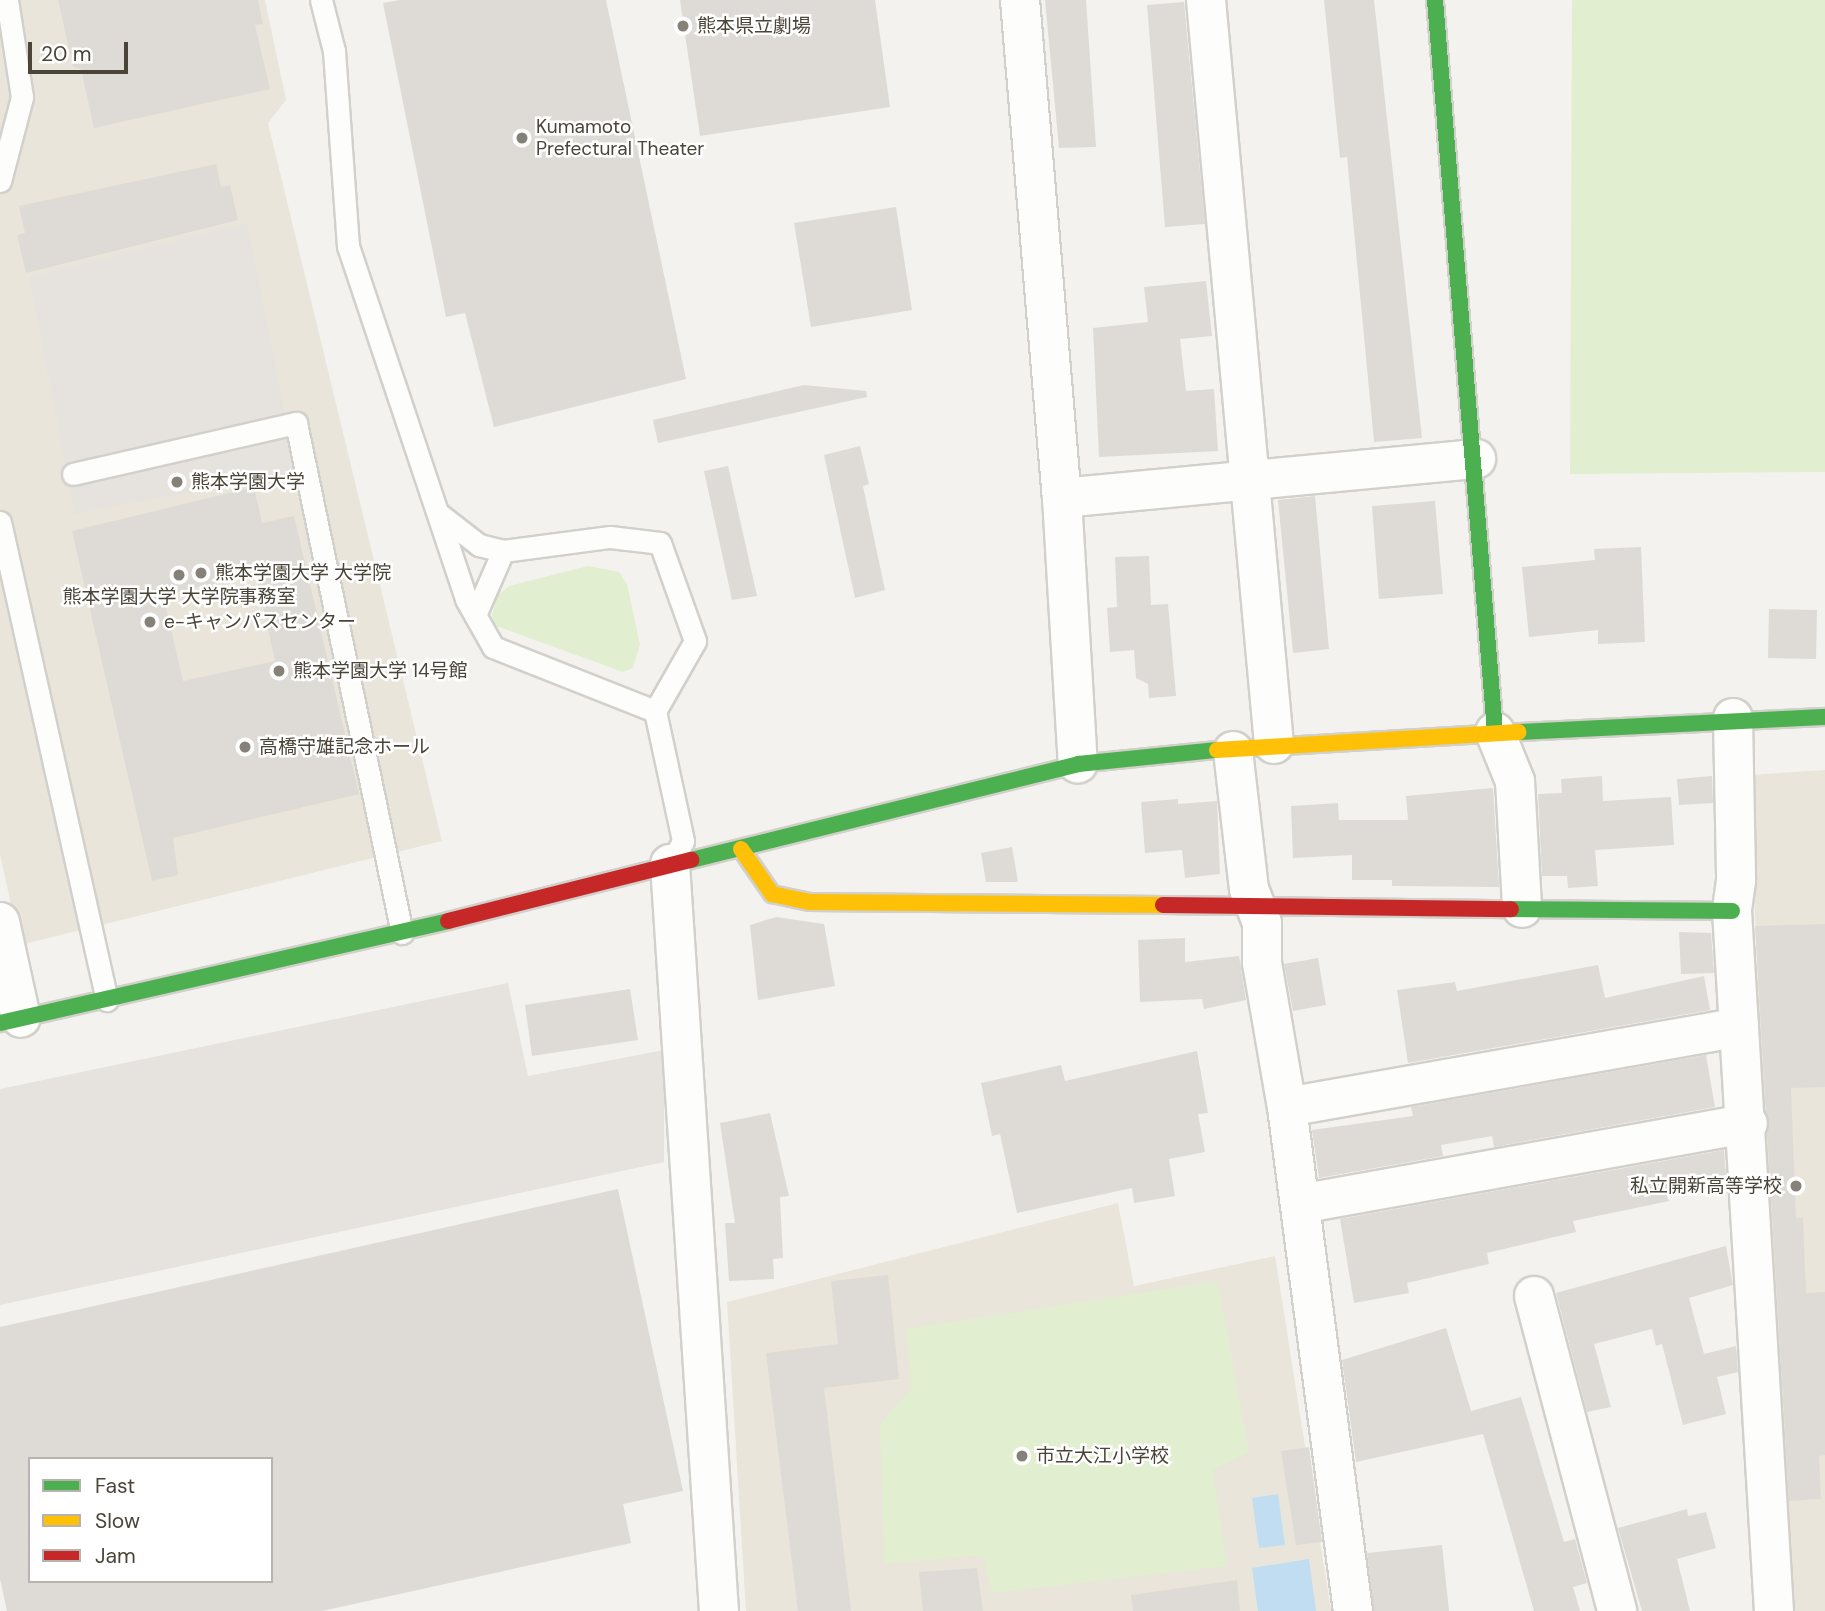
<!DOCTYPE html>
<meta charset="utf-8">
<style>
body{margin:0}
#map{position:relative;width:1825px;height:1611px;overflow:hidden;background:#f4f2ee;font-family:"DM Sans","Noto Sans JP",sans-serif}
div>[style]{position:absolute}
.education>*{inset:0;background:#eae5da}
.green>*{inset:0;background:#e1eecf}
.parking>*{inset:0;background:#e6e3df}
.water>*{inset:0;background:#c0ddf1}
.building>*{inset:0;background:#dedbd6}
.roads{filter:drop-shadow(2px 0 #d2d0cb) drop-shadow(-2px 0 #d2d0cb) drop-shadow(0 2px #d2d0cb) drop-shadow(0 -2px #d2d0cb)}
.lane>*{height:21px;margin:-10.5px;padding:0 10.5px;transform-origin:10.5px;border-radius:10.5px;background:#fdfdfc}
.street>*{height:38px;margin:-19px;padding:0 19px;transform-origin:19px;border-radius:19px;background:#fdfdfc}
.fast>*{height:16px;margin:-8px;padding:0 8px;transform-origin:8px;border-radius:8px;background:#4caf50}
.slow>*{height:16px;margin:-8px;padding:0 8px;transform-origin:8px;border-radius:8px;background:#ffc107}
.jam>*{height:16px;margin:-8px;padding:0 8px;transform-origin:8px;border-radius:8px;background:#c62828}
.dots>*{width:19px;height:19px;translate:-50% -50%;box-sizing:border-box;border:4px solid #fff;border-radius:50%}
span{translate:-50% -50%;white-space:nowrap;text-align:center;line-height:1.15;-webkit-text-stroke:5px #fff;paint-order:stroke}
.poi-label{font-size:19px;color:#4b4439}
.left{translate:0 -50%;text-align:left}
.right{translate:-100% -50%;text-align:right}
.legend{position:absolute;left:28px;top:1457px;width:245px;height:126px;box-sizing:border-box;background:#fff;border:2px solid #b7b4b0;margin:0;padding:9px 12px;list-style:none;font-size:21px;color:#4b4439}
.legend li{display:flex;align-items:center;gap:14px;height:35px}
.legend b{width:35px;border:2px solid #b7b4b0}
.scale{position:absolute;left:28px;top:42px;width:100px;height:32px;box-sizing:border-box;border:4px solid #4b4439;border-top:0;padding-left:9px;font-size:21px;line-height:24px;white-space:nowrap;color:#4b4439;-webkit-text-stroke:5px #fff;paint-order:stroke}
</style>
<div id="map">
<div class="education">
<i style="clip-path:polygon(0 0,265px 0,286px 100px,268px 123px,442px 841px,20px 945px,0 855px)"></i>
<i style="clip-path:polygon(1825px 770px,1825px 1611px,1790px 1611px,1784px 1598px,1749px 775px)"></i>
<i style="clip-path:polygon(1118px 1203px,1134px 1286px,1275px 1256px,1331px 1611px,746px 1611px,727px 1302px)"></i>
</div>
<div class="green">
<i style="clip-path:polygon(1572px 0,1825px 0,1825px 472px,1570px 474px)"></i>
<i style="clip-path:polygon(588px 566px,619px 572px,627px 584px,640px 644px,633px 668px,623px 672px,496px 626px,492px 615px,497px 596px,509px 586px)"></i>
<i style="clip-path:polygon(1218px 1281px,1249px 1452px,1213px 1470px,1227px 1566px,992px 1593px,983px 1555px,884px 1564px,880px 1424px,911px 1388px,906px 1329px)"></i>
</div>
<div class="parking">
<i style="clip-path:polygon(247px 223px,296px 471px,75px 514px,29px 277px)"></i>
<i style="clip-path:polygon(508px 983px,528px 1076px,664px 1050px,664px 1162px,0 1305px,0 1089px)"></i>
</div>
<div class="water">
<i style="clip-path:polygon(1278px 1494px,1285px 1545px,1259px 1548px,1252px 1498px)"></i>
<i style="clip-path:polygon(1309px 1559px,1316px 1611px,1258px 1611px,1252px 1568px)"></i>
</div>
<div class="building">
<i style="clip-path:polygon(58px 0,258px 0,263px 24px,255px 25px,270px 89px,94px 128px,81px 69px,73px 67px)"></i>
<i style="clip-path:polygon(399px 0,606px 0,686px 379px,494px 427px,465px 313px,446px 317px,383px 3px)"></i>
<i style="clip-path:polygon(680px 0,875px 0,890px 107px,700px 136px)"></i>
<i style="clip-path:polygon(1045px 0,1086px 0,1096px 147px,1059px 148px)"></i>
<i style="clip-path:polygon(1324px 0,1374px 0,1422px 438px,1374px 442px,1347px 157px,1340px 158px)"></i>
<i style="clip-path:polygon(1184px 2px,1205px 224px,1165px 227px,1147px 5px)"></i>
<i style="clip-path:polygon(216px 164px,221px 187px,230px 185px,238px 220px,26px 273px,17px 235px,25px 233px,19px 206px)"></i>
<i style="clip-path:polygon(896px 207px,912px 310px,811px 327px,794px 223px)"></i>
<i style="clip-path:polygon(1206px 281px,1212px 336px,1180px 339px,1186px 391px,1214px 389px,1218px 451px,1099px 457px,1093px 328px,1148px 322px,1144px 287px)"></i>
<i style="clip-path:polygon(804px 385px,866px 391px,867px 397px,658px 443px,653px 420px)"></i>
<i style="clip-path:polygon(860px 446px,869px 484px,863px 486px,885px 590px,855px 598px,824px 455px)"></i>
<i style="clip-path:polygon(728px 466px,757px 596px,732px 600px,704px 471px)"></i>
<i style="clip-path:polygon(evenodd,254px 487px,262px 523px,294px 516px,359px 794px,173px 838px,178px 875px,152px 881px,72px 531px,254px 487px,256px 574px,275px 661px,183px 681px,163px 595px,256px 574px)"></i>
<i style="clip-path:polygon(1315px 496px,1329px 649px,1293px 653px,1278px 500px)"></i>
<i style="clip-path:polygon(1435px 501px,1443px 594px,1379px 599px,1372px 506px)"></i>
<i style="clip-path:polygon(1641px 547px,1645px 642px,1598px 644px,1598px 630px,1529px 637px,1522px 567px,1595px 560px,1594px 549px)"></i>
<i style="clip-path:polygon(1149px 556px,1151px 605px,1168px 604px,1176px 696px,1149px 698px,1148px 684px,1136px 678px,1134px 650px,1110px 652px,1107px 608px,1117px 607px,1115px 557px)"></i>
<i style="clip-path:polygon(1769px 609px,1817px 610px,1816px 659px,1768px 658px)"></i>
<i style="clip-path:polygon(1602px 776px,1603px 801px,1671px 797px,1674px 845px,1595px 850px,1598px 886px,1568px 888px,1567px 876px,1542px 876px,1538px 794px,1562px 793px,1561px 779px)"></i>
<i style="clip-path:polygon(1712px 776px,1713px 803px,1679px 805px,1677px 779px)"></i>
<i style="clip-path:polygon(1493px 788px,1499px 887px,1392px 886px,1392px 880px,1352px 880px,1352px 855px,1293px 858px,1291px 806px,1338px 803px,1339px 820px,1408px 820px,1406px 796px)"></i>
<i style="clip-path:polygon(1178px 799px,1178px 804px,1217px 801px,1220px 874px,1185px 878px,1182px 850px,1145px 853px,1141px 802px)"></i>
<i style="clip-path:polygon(1012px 847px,1018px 882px,986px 882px,981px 853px)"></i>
<i style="clip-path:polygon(776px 917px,824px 924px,835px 986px,758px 1000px,750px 925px)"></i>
<i style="clip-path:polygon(1825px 924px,1825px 1087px,1791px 1088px,1796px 1218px,1803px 1218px,1806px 1293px,1825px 1292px,1825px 1455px,1819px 1456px,1821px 1499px,1789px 1501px,1755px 926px)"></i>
<i style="clip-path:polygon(1679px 932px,1711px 933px,1714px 973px,1681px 974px)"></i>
<i style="clip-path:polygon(1185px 938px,1185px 962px,1239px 956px,1246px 1000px,1204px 1009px,1202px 999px,1140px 1002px,1138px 940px)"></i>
<i style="clip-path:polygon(1318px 958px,1326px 1005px,1293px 1011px,1284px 964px)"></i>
<i style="clip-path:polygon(1598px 965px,1605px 998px,1704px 976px,1710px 1010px,1408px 1063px,1397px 990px,1455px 982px,1457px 991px)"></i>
<i style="clip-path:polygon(630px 989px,638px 1040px,532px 1056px,525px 1005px)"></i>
<i style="clip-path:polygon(1197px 1051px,1208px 1113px,1198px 1114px,1205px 1152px,1169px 1159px,1175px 1196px,1134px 1203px,1132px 1188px,1017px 1213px,1000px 1134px,992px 1136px,981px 1083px,1061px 1065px,1065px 1081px)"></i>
<i style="clip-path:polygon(1706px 1055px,1715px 1107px,1494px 1147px,1492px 1136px,1441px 1145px,1443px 1156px,1319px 1178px,1312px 1130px,1413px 1116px,1411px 1107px)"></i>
<i style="clip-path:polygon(770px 1113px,789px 1196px,780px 1197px,783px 1258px,773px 1259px,774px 1279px,729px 1281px,725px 1223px,735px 1223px,720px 1123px)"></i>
<i style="clip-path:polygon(1724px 1150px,1727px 1188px,1667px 1196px,1669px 1201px,1573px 1221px,1576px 1232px,1487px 1253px,1489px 1264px,1407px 1283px,1409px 1293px,1354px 1303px,1340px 1219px)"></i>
<i style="clip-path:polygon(evenodd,618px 1189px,683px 1491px,623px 1504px,631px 1543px,322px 1611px,7px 1611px,0 1579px,0 1327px,618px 1189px,30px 1459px,271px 1459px,271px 1581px,30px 1581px,30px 1459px)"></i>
<i style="clip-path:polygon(1726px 1246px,1733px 1285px,1689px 1298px,1704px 1354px,1736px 1346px,1738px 1372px,1717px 1377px,1726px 1414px,1683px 1425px,1662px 1344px,1656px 1346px,1652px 1329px,1594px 1344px,1611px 1407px,1587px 1412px,1556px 1293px)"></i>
<i style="clip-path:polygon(888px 1275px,899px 1379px,824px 1388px,851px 1611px,798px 1611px,766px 1353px,838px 1344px,831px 1281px)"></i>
<i style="clip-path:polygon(1446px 1328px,1471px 1411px,1521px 1397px,1564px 1542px,1575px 1539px,1587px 1583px,1573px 1587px,1580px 1611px,1534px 1611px,1483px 1434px,1356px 1462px,1342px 1360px)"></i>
<i style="clip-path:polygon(1309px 1447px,1322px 1542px,1296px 1545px,1281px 1451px)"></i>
<i style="clip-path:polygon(1687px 1509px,1688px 1516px,1706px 1512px,1716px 1548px,1677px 1559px,1690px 1611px,1642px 1611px,1618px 1528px)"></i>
<i style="clip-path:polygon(1442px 1545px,1449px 1611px,1374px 1611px,1367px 1553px)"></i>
<i style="clip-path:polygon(977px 1568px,983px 1611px,923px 1611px,919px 1572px)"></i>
<i style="clip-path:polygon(1237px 1580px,1240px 1611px,1133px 1611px,1131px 1595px)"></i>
</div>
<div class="roads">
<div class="lane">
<i style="left:321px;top:0;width:53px;rotate:75.7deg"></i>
<i style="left:334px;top:51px;width:196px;rotate:85.9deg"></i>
<i style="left:348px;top:246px;width:372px;rotate:71.5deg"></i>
<i style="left:466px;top:599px;width:55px;rotate:60.6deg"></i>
<i style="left:493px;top:647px;width:174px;rotate:21.6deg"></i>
<i style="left:0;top:181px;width:87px;rotate:-75.3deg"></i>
<i style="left:22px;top:97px;width:98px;rotate:-98.8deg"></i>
<i style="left:73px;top:474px;width:229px;rotate:-12.9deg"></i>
<i style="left:296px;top:423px;width:521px;rotate:78.26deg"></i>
<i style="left:439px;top:514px;width:51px;rotate:37.8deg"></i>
<i style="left:479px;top:545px;width:25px;rotate:14deg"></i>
<i style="left:503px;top:551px;width:108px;rotate:-7.5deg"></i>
<i style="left:610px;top:537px;width:50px;rotate:6.8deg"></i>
<i style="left:660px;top:543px;width:104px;rotate:70.3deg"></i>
<i style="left:695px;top:641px;width:81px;rotate:119.7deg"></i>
<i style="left:655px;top:711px;width:133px;rotate:77.8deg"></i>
<i style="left:683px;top:841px;width:26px;rotate:119deg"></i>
<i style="left:0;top:522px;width:490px;rotate:77.4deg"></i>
<i style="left:475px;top:615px;width:70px;rotate:-66.4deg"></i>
</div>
<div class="street">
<i style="left:1020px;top:0;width:500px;rotate:85.2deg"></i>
<i style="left:1062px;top:498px;width:266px;rotate:86.6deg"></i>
<i style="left:1206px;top:0;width:747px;rotate:84.78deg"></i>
<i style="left:1062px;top:498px;width:416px;rotate:-5.4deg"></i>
<i style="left:1733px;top:718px;width:163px;rotate:88.9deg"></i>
<i style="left:1736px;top:881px;width:30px;rotate:98deg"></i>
<i style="left:1732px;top:911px;width:701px;rotate:86.57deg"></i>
<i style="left:1495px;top:732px;width:53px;rotate:67.8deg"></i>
<i style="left:1515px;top:781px;width:127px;rotate:86.8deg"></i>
<i style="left:1233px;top:751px;width:139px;rotate:83.4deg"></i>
<i style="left:1249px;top:889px;width:36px;rotate:69deg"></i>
<i style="left:1262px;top:923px;width:40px;rotate:90deg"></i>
<i style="left:1262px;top:963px;width:146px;rotate:80.2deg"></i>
<i style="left:1287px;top:1107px;width:508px;rotate:82.54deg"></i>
<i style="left:670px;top:864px;width:749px;rotate:86.25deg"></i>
<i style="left:0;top:922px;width:98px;rotate:77.7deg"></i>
<i style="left:1287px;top:1107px;width:459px;rotate:-10deg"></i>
<i style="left:1300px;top:1204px;width:455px;rotate:-10.2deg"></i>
<i style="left:1534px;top:1296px;width:326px;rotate:75.2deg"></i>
</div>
<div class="fast">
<i style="left:1435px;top:0;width:734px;rotate:85.31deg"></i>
<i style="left:1518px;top:732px;width:307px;rotate:-2.8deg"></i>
<i style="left:691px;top:860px;width:399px;rotate:-13.9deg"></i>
<i style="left:1078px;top:764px;width:140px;rotate:-5.8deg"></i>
<i style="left:1511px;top:909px;width:221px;rotate:0.5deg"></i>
<i style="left:0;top:1023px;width:459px;rotate:-12.8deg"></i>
</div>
<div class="slow">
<i style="left:1217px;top:750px;width:302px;rotate:-3.4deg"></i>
<i style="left:741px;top:849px;width:55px;rotate:55.4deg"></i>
<i style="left:772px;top:894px;width:39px;rotate:12deg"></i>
<i style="left:810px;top:902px;width:353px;rotate:0.5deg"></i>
</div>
<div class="jam">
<i style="left:1163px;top:905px;width:348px;rotate:0.7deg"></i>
<i style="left:448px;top:921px;width:251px;rotate:-14.1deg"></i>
</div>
</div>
<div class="dots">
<i style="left:683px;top:26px;background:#868178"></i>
<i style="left:522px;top:138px;background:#868178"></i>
<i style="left:177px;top:482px;background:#868178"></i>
<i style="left:201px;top:573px;background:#868178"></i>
<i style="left:179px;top:575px;background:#868178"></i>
<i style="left:150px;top:622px;background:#868178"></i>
<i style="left:279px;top:671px;background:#868178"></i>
<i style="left:245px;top:747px;background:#868178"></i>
<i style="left:1796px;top:1186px;background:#868178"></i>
<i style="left:1022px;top:1456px;background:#868178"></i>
</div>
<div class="poi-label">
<span class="left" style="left:697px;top:26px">熊本県立劇場</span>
<span class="left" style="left:536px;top:138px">Kumamoto<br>Prefectural Theater</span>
<span class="left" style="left:191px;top:482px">熊本学園大学</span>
<span class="left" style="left:215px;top:573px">熊本学園大学 大学院</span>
<span style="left:179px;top:597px">熊本学園大学 大学院事務室</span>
<span class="left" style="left:164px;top:622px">e-キャンパスセンター</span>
<span class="left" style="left:293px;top:671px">熊本学園大学 14号館</span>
<span class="left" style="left:259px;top:747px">高橋守雄記念ホール</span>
<span class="right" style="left:1782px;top:1186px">私立開新高等学校</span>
<span class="left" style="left:1036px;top:1456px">市立大江小学校</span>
</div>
<ul class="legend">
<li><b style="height:9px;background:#4caf50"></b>Fast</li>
<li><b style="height:9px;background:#ffc107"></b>Slow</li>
<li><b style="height:9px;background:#c62828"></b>Jam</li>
</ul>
<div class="scale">20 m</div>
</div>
